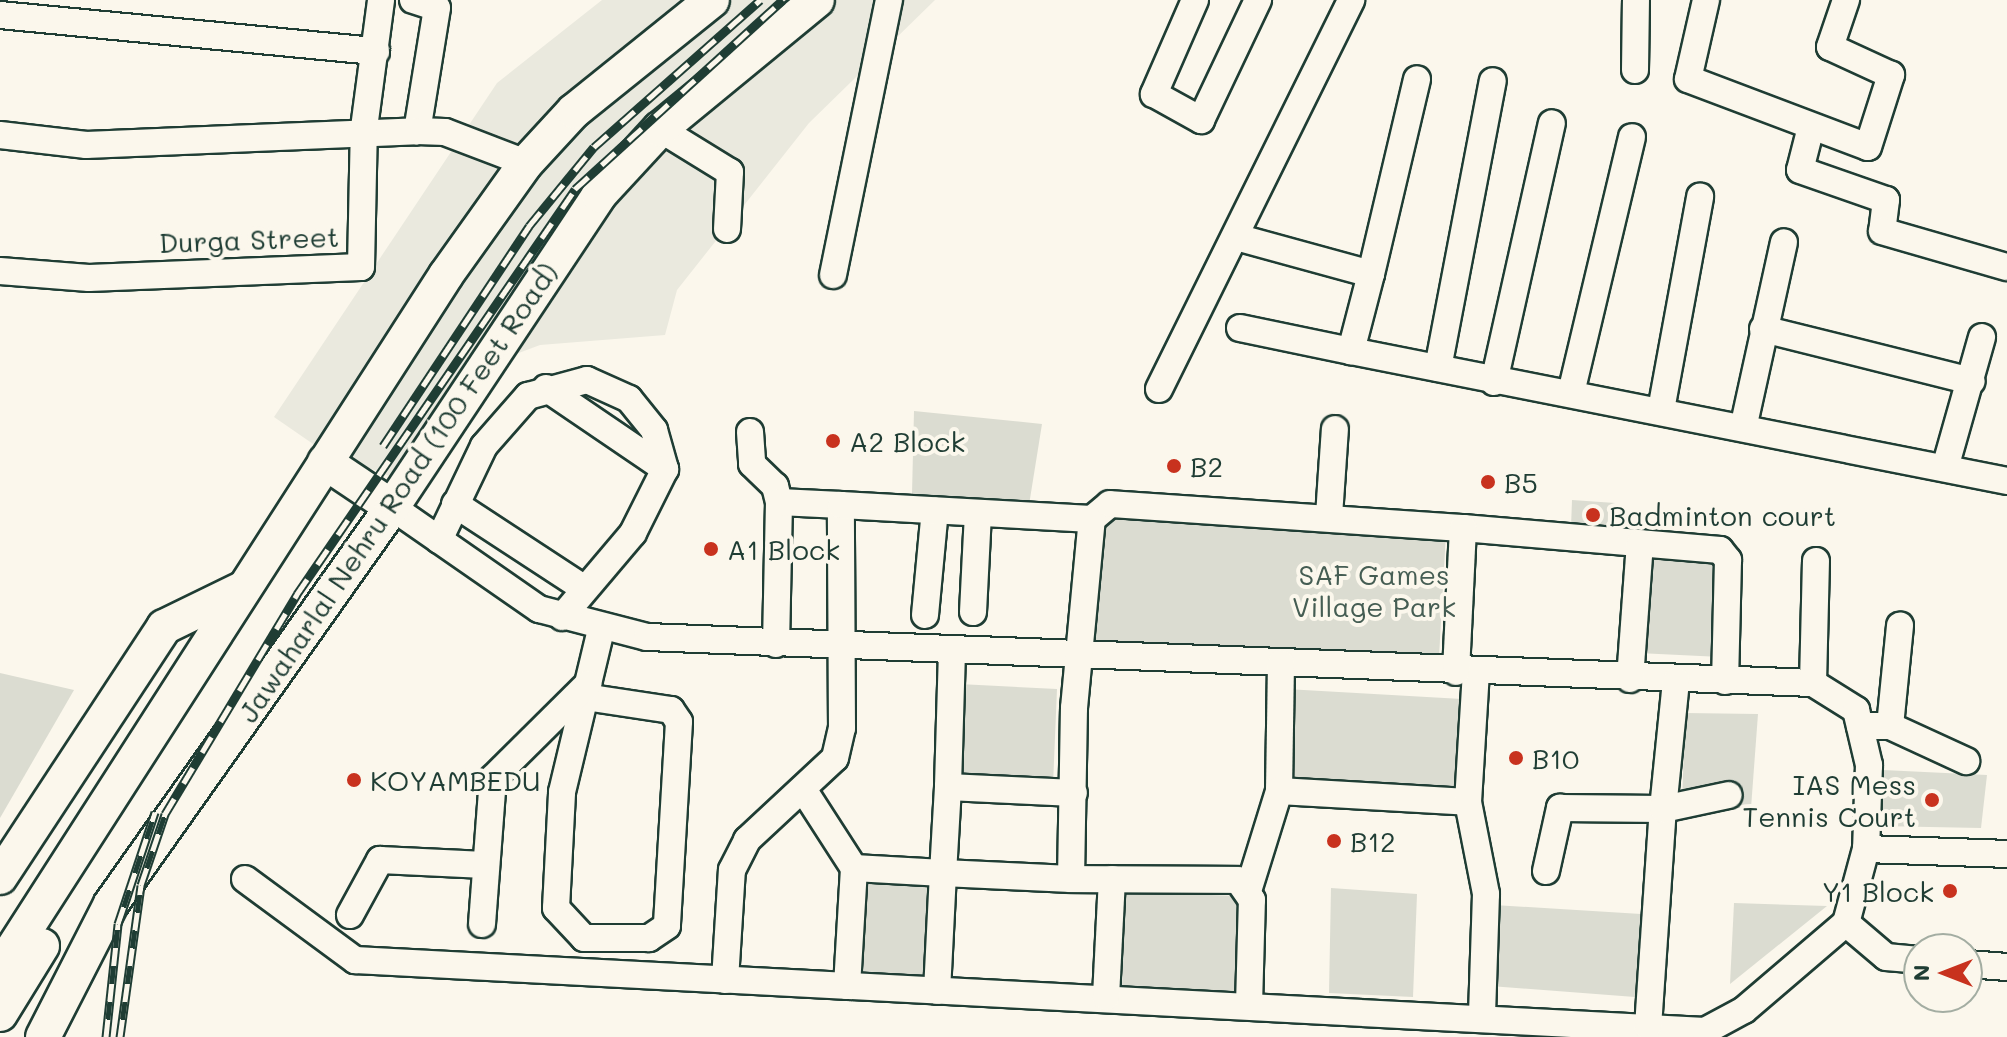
<!DOCTYPE html>
<style>
body{margin:0}
#map{position:relative;width:2007px;height:1037px;overflow:hidden;background:#fbf7ec;font-family:Mali,sans-serif}
div>[style]{position:absolute}
.built>*{inset:0;background:#eae9de}
.green>*{inset:0;background:#dbdcd1}
.roads{filter:drop-shadow(2px 0 #1f3d34) drop-shadow(-2px 0 #1f3d34) drop-shadow(0 2px #1f3d34) drop-shadow(0 -2px #1f3d34)}
.minor>*{height:26px;margin:-13px;padding:0 13px;transform-origin:13px;border-radius:13px;background:#fbf7ec}
.major>*{height:34px;margin:-17px;padding:0 17px;transform-origin:17px;border-radius:17px;background:#fbf7ec}
.rail>*{height:9px;margin-top:-4.5px;transform-origin:0;background:repeating-linear-gradient(90deg,#fbf7ec 0 18px,#1f3d34 0 36px);box-sizing:border-box;border-block:2px solid #1f3d34}
.dots>*{width:22px;height:22px;translate:-50% -50%;box-sizing:border-box;border:4px solid #fbf7ec;border-radius:50%}
span{translate:-50% -50%;white-space:nowrap;text-align:center;line-height:1.15;-webkit-text-stroke:8px #fbf7ec;paint-order:stroke}
.street-label{font-size:28px;color:#1f3d34}
.poi-label{font-size:28px;color:#1f3d34}
.left{translate:0 -50%;text-align:left}
.right{translate:-100% -50%;text-align:right}
.park-label{font-size:28px;color:#455d53}
.north{position:absolute;left:1903px;top:933px;width:80px;height:80px;box-sizing:border-box;background:#fbf7ec;border:2px solid #a3ada2;border-radius:50%;rotate:270deg;font-size:22px;font-weight:700;line-height:32px;text-align:center;color:#1f3d34}
.north::after{content:'';display:block;margin:auto;width:28px;height:36px;background:#c8321e;clip-path:polygon(50% 0,100% 100%,50% 72%,0 100%)}
</style>
<div id="map">
<div class="built">
<i style="clip-path:polygon(602px 0,935px 0,809px 123px,677px 290px,665px 335px,540px 345px,503px 359px,413px 486px,316px 446px,274px 417px,497px 83px)"></i>
</div>
<div class="green">
<i style="clip-path:polygon(914px 411px,1042px 424px,1029px 505px,912px 494px)"></i>
<i style="clip-path:polygon(1572px 500px,1615px 503px,1612px 531px,1571px 528px)"></i>
<i style="clip-path:polygon(1098px 512px,1446px 533px,1439px 657px,1092px 640px)"></i>
<i style="clip-path:polygon(1643px 552px,1724px 553px,1721px 657px,1638px 653px)"></i>
<i style="clip-path:polygon(0 673px,74px 690px,0 818px)"></i>
<i style="clip-path:polygon(959px 684px,1057px 689px,1053px 785px,955px 780px)"></i>
<i style="clip-path:polygon(1286px 689px,1462px 699px,1460px 794px,1286px 787px)"></i>
<i style="clip-path:polygon(1685px 713px,1758px 714px,1751px 808px,1682px 806px)"></i>
<i style="clip-path:polygon(1883px 770px,1987px 775px,1981px 828px,1878px 826px)"></i>
<i style="clip-path:polygon(860px 882px,934px 883px,928px 975px,857px 971px)"></i>
<i style="clip-path:polygon(1331px 888px,1417px 894px,1413px 997px,1329px 993px)"></i>
<i style="clip-path:polygon(1126px 892px,1239px 896px,1236px 992px,1122px 986px)"></i>
<i style="clip-path:polygon(1734px 903px,1827px 906px,1730px 984px)"></i>
<i style="clip-path:polygon(1494px 905px,1641px 914px,1635px 997px,1490px 986px)"></i>
</div>
<div class="roads">
<div class="minor">
<i style="left:413px;top:0;width:25px;rotate:18deg"></i>
<i style="left:437px;top:8px;width:125px;rotate:99.2deg"></i>
<i style="left:1195px;top:0;width:103px;rotate:113.6deg"></i>
<i style="left:1154px;top:94px;width:54px;rotate:29deg"></i>
<i style="left:1201px;top:120px;width:133px;rotate:-64.6deg"></i>
<i style="left:1706px;top:0;width:81px;rotate:102.8deg"></i>
<i style="left:1688px;top:79px;width:192px;rotate:20.7deg"></i>
<i style="left:1868px;top:147px;width:76px;rotate:-72.3deg"></i>
<i style="left:1891px;top:75px;width:67px;rotate:-155.3deg"></i>
<i style="left:1830px;top:47px;width:50px;rotate:-71.2deg"></i>
<i style="left:0;top:15px;width:378px;rotate:5.5deg"></i>
<i style="left:1635px;top:70px;width:70px;rotate:-89.2deg"></i>
<i style="left:1811px;top:127px;width:44px;rotate:104.3deg"></i>
<i style="left:1800px;top:170px;width:91px;rotate:19.2deg"></i>
<i style="left:1886px;top:200px;width:31px;rotate:97deg"></i>
<i style="left:1882px;top:231px;width:130px;rotate:16.1deg"></i>
<i style="left:660px;top:129px;width:82px;rotate:31.6deg"></i>
<i style="left:730px;top:172px;width:57px;rotate:93deg"></i>
<i style="left:0;top:135px;width:87px;rotate:6.6deg"></i>
<i style="left:86px;top:145px;width:331px;rotate:-2.4deg"></i>
<i style="left:417px;top:131px;width:28px;rotate:2deg"></i>
<i style="left:445px;top:132px;width:87px;rotate:20.9deg"></i>
<i style="left:1236px;top:237px;width:140px;rotate:15.3deg"></i>
<i style="left:1371px;top:274px;width:80px;rotate:104.6deg"></i>
<i style="left:1351px;top:351px;width:669px;rotate:11.21deg"></i>
<i style="left:0;top:271px;width:89px;rotate:4.5deg"></i>
<i style="left:89px;top:278px;width:272px;rotate:-2.3deg"></i>
<i style="left:361px;top:267px;width:139px;rotate:-88.8deg"></i>
<i style="left:364px;top:128px;width:129px;rotate:-82.4deg"></i>
<i style="left:1371px;top:274px;width:200px;rotate:-76.7deg"></i>
<i style="left:833px;top:275px;width:281px;rotate:-78.5deg"></i>
<i style="left:1240px;top:328px;width:113px;rotate:11.7deg"></i>
<i style="left:1763px;top:329px;width:215px;rotate:14deg"></i>
<i style="left:1438px;top:368px;width:292px;rotate:-79.2deg"></i>
<i style="left:1494px;top:382px;width:265px;rotate:-77.4deg"></i>
<i style="left:546px;top:388px;width:144px;rotate:34.2deg"></i>
<i style="left:1159px;top:389px;width:434px;rotate:-63.7deg"></i>
<i style="left:1571px;top:393px;width:263px;rotate:-76.6deg"></i>
<i style="left:1661px;top:410px;width:217px;rotate:-79.6deg"></i>
<i style="left:1744px;top:424px;width:186px;rotate:-77.6deg"></i>
<i style="left:750px;top:432px;width:32px;rotate:86deg"></i>
<i style="left:752px;top:464px;width:32px;rotate:44deg"></i>
<i style="left:775px;top:486px;width:16px;rotate:76deg"></i>
<i style="left:779px;top:502px;width:142px;rotate:91.2deg"></i>
<i style="left:1945px;top:468px;width:136px;rotate:-74.2deg"></i>
<i style="left:779px;top:502px;width:62px;rotate:2.8deg"></i>
<i style="left:455px;top:504px;width:155px;rotate:33.2deg"></i>
<i style="left:392px;top:507px;width:179px;rotate:34.8deg"></i>
<i style="left:539px;top:609px;width:112px;rotate:14.5deg"></i>
<i style="left:647px;top:637px;width:1167px;rotate:2.26deg"></i>
<i style="left:1813px;top:683px;width:51px;rotate:32.1deg"></i>
<i style="left:1856px;top:710px;width:57px;rotate:76.7deg"></i>
<i style="left:1869px;top:765px;width:84px;rotate:92deg"></i>
<i style="left:1866px;top:849px;width:141px;rotate:2deg"></i>
<i style="left:1329px;top:516px;width:87px;rotate:-86.1deg"></i>
<i style="left:1463px;top:528px;width:258px;rotate:4.9deg"></i>
<i style="left:1720px;top:550px;width:13px;rotate:51deg"></i>
<i style="left:1728px;top:560px;width:121px;rotate:91.4deg"></i>
<i style="left:439px;top:540px;width:104px;rotate:-64.4deg"></i>
<i style="left:484px;top:446px;width:67px;rotate:-48.7deg"></i>
<i style="left:528px;top:396px;width:61px;rotate:-15.2deg"></i>
<i style="left:587px;top:380px;width:46px;rotate:24.3deg"></i>
<i style="left:629px;top:399px;width:40px;rotate:51deg"></i>
<i style="left:654px;top:430px;width:41px;rotate:74.2deg"></i>
<i style="left:665px;top:469px;width:72px;rotate:116.6deg"></i>
<i style="left:633px;top:533px;width:110px;rotate:130.2deg"></i>
<i style="left:973px;top:612px;width:99px;rotate:-87.1deg"></i>
<i style="left:925px;top:615px;width:105px;rotate:-84.6deg"></i>
<i style="left:952px;top:651px;width:136px;rotate:91.7deg"></i>
<i style="left:948px;top:787px;width:126px;rotate:2.7deg"></i>
<i style="left:1281px;top:663px;width:128px;rotate:90.9deg"></i>
<i style="left:1279px;top:791px;width:189px;rotate:3.3deg"></i>
<i style="left:1468px;top:802px;width:129px;rotate:-86.5deg"></i>
<i style="left:1630px;top:679px;width:136px;rotate:-85.8deg"></i>
<i style="left:1813px;top:683px;width:122px;rotate:-88.6deg"></i>
<i style="left:585px;top:697px;width:87px;rotate:8.6deg"></i>
<i style="left:671px;top:710px;width:14px;rotate:56deg"></i>
<i style="left:679px;top:722px;width:204px;rotate:93.4deg"></i>
<i style="left:667px;top:926px;width:22px;rotate:146deg"></i>
<i style="left:649px;top:938px;width:65px;rotate:180deg"></i>
<i style="left:584px;top:938px;width:41px;rotate:-133deg"></i>
<i style="left:556px;top:908px;width:116px;rotate:-87deg"></i>
<i style="left:562px;top:792px;width:167px;rotate:-76.5deg"></i>
<i style="left:1860px;top:726px;width:30px"></i>
<i style="left:1890px;top:726px;width:84px;rotate:24.7deg"></i>
<i style="left:1890px;top:726px;width:101px;rotate:-84.3deg"></i>
<i style="left:948px;top:787px;width:86px;rotate:93.3deg"></i>
<i style="left:943px;top:873px;width:128px;rotate:2.7deg"></i>
<i style="left:803px;top:789px;width:94px;rotate:57.2deg"></i>
<i style="left:1468px;top:802px;width:94px;rotate:78.9deg"></i>
<i style="left:1486px;top:894px;width:121px;rotate:91.9deg"></i>
<i style="left:1546px;top:871px;width:65px;rotate:-77.5deg"></i>
<i style="left:1560px;top:808px;width:103px;rotate:0.6deg"></i>
<i style="left:1663px;top:809px;width:129px;rotate:-84.2deg"></i>
<i style="left:245px;top:879px;width:137px;rotate:36.4deg"></i>
<i style="left:355px;top:960px;width:1352px;rotate:3.01deg"></i>
<i style="left:1705px;top:1031px;width:44px;rotate:-28.3deg"></i>
<i style="left:1744px;top:1010px;width:134px;rotate:-40.5deg"></i>
<i style="left:1846px;top:923px;width:77px;rotate:-74.9deg"></i>
<i style="left:1249px;top:888px;width:102px;rotate:-72.8deg"></i>
<i style="left:350px;top:915px;width:63px;rotate:-61.4deg"></i>
<i style="left:380px;top:860px;width:105px;rotate:2.7deg"></i>
<i style="left:1846px;top:923px;width:52px;rotate:40.4deg"></i>
<i style="left:1886px;top:957px;width:33px;rotate:5deg"></i>
<i style="left:482px;top:924px;width:146px;rotate:-85.7deg"></i>
<i style="left:493px;top:778px;width:134px;rotate:-44.7deg"></i>
<i style="left:1967px;top:964px;width:40px;rotate:4.3deg"></i>
<i style="left:725px;top:980px;width:110px;rotate:-86.4deg"></i>
<i style="left:732px;top:870px;width:34px;rotate:-63deg"></i>
<i style="left:747px;top:840px;width:120px;rotate:-43deg"></i>
<i style="left:835px;top:758px;width:31px;rotate:-77deg"></i>
<i style="left:842px;top:728px;width:223px;rotate:-90.3deg"></i>
<i style="left:841px;top:505px;width:251px;rotate:3.2deg"></i>
<i style="left:847px;top:986px;width:118px;rotate:-86.6deg"></i>
<i style="left:854px;top:868px;width:89px;rotate:3.2deg"></i>
<i style="left:943px;top:873px;width:118px;rotate:92.9deg"></i>
<i style="left:1106px;top:997px;width:118px;rotate:-87.1deg"></i>
<i style="left:1249px;top:1005px;width:105px;rotate:-88.4deg"></i>
<i style="left:1252px;top:900px;width:24px;rotate:-125deg"></i>
<i style="left:1238px;top:880px;width:167px;rotate:-179.7deg"></i>
<i style="left:1071px;top:879px;width:171px;rotate:-89deg"></i>
<i style="left:1074px;top:708px;width:190px;rotate:-84.6deg"></i>
<i style="left:1092px;top:519px;width:23px;rotate:-40deg"></i>
<i style="left:1110px;top:504px;width:354px;rotate:3.9deg"></i>
<i style="left:1463px;top:528px;width:144px;rotate:92.8deg"></i>
<i style="left:1648px;top:1027px;width:219px;rotate:-86.1deg"></i>
<i style="left:1663px;top:809px;width:67px;rotate:-12deg"></i>
</div>
<div class="major">
<i style="left:325px;top:462px;width:81px;rotate:33.9deg"></i>
<i style="left:0;top:877px;width:299px;rotate:-56.7deg"></i>
<i style="left:164px;top:627px;width:89px;rotate:-26deg"></i>
<i style="left:0;top:969px;width:825px;rotate:-57.27deg"></i>
<i style="left:446px;top:275px;width:138px;rotate:-54.5deg"></i>
<i style="left:526px;top:163px;width:71px;rotate:-47.3deg"></i>
<i style="left:574px;top:111px;width:177px;rotate:-38.8deg"></i>
<i style="left:0;top:1014px;width:80px;rotate:-58.3deg"></i>
<i style="left:43px;top:1037px;width:149px;rotate:-62.9deg"></i>
<i style="left:111px;top:904px;width:486px;rotate:-54.7deg"></i>
<i style="left:392px;top:507px;width:374px;rotate:-56.4deg"></i>
<i style="left:599px;top:195px;width:90px;rotate:-47.3deg"></i>
<i style="left:660px;top:129px;width:203px;rotate:-39.4deg"></i>
</div>
</div>
<div class="rail">
<i style="left:383px;top:446px;width:264px;rotate:-56.4deg"></i>
<i style="left:529px;top:226px;width:102px;rotate:-50.6deg"></i>
<i style="left:594px;top:147px;width:222px;rotate:-41.5deg"></i>
<i style="left:106px;top:1037px;width:114px;rotate:-83.9deg"></i>
<i style="left:118px;top:924px;width:118px;rotate:-71.7deg"></i>
<i style="left:120px;top:1037px;width:153px;rotate:-82.1deg"></i>
<i style="left:141px;top:885px;width:75px;rotate:-71.3deg"></i>
<i style="left:165px;top:814px;width:257px;rotate:-59deg"></i>
<i style="left:297px;top:594px;width:491px;rotate:-55.5deg"></i>
<i style="left:575px;top:189px;width:281px;rotate:-42.3deg"></i>
</div>
<div class="dots">
<i style="left:833px;top:441px;background:#c8321e"></i>
<i style="left:1174px;top:466px;background:#c8321e"></i>
<i style="left:1488px;top:482px;background:#c8321e"></i>
<i style="left:1593px;top:515px;background:#c8321e"></i>
<i style="left:711px;top:549px;background:#c8321e"></i>
<i style="left:1516px;top:758px;background:#c8321e"></i>
<i style="left:354px;top:780px;background:#c8321e"></i>
<i style="left:1932px;top:800px;background:#c8321e"></i>
<i style="left:1334px;top:841px;background:#c8321e"></i>
<i style="left:1950px;top:891px;background:#c8321e"></i>
</div>
<div class="street-label">
<span style="left:249px;top:239px;rotate:-2deg">Durga Street</span>
<span style="left:397px;top:492px;rotate:-56deg">Jawaharlal Nehru Road (100 Feet Road)</span>
</div>
<div class="poi-label">
<span class="left" style="left:849px;top:441px">A2 Block</span>
<span class="left" style="left:1190px;top:466px">B2</span>
<span class="left" style="left:1504px;top:482px">B5</span>
<span class="left" style="left:1609px;top:515px">Badminton court</span>
<span class="left" style="left:727px;top:549px">A1 Block</span>
<span class="left" style="left:1532px;top:758px">B10</span>
<span class="left" style="left:370px;top:780px">KOYAMBEDU</span>
<span class="right" style="left:1916px;top:800px">IAS Mess<br>Tennis Court</span>
<span class="left" style="left:1350px;top:841px">B12</span>
<span class="right" style="left:1934px;top:891px">Y1 Block</span>
</div>
<div class="park-label">
<span style="left:1374px;top:590px">SAF Games<br>Village Park</span>
</div>
<div class="north">N</div>
</div>
